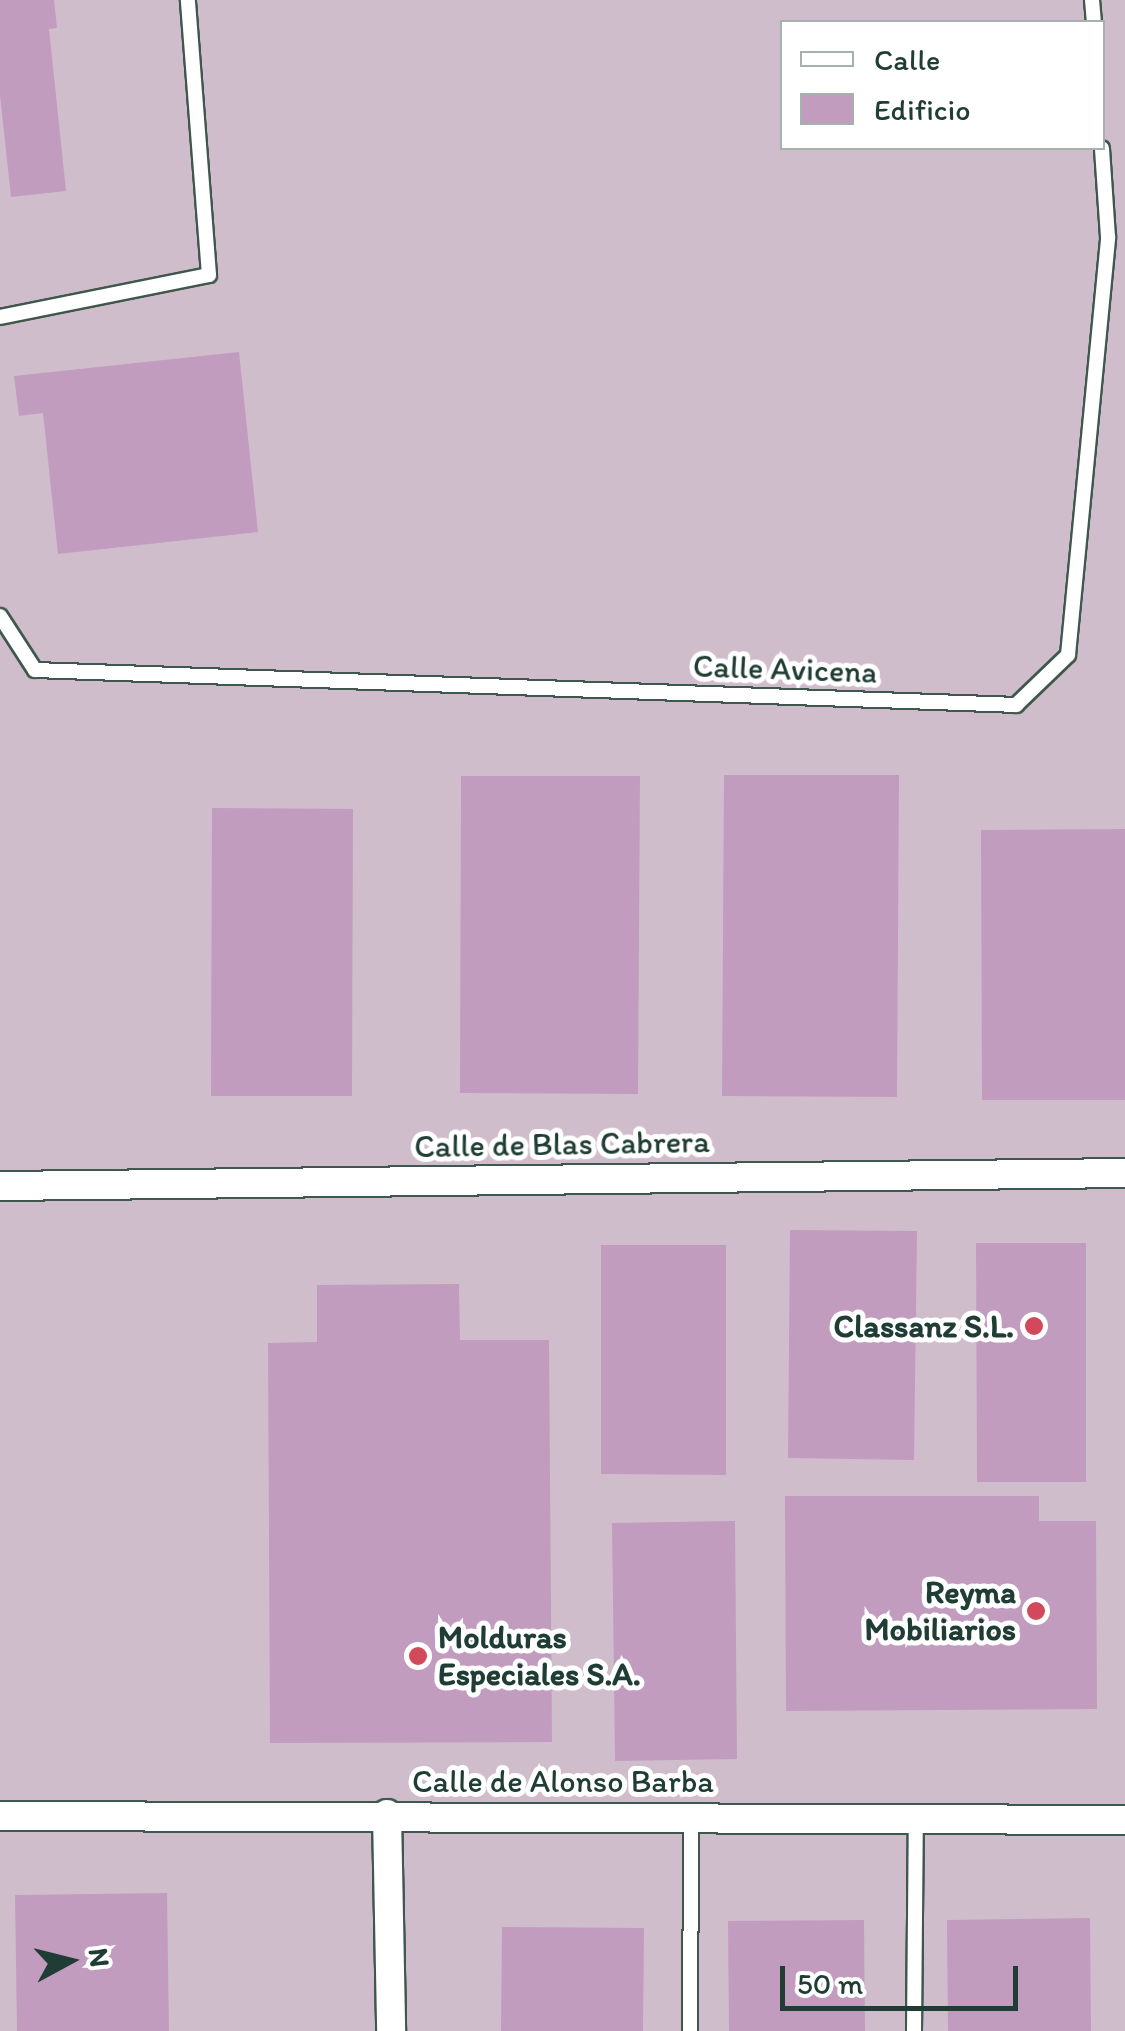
<!DOCTYPE html>
<style>
body{margin:0}
#map{position:relative;width:1125px;height:2031px;overflow:hidden;background:#f2e9d1;font-family:Itim,sans-serif}
div>[style]{position:absolute}
.industrial>*{inset:0;background:#d0bdcc}
.building>*{inset:0;background:#c19cbf}
.roads{filter:drop-shadow(2px 0 #3f574c) drop-shadow(-2px 0 #3f574c) drop-shadow(0 2px #3f574c) drop-shadow(0 -2px #3f574c)}
.service>*{height:14px;margin:-7px;padding:0 7px;transform-origin:7px;border-radius:7px;background:#fff}
.minor>*{height:28px;margin:-14px;padding:0 14px;transform-origin:14px;border-radius:14px;background:#fff}
.dots>*{width:28px;height:28px;translate:-50% -50%;box-sizing:border-box;border:5px solid #fff;border-radius:50%}
span{translate:-50% -50%;white-space:nowrap;text-align:center;line-height:1.15;-webkit-text-stroke:10px #fff;paint-order:stroke}
.street-label{font-size:32px;color:#1f3d34}
.poi-label{font-size:32px;color:#1f3d34;font-weight:700}
.right{translate:-100% -50%;text-align:right}
.left{translate:0 -50%;text-align:left}
.legend{position:absolute;left:780px;top:20px;width:325px;height:130px;box-sizing:border-box;background:#fff;border:2px solid #a5b1ae;margin:0;padding:12px 18px;list-style:none;font-size:30px;color:#1f3d34}
.legend li{display:flex;align-items:center;gap:20px;height:50px}
.legend b{width:50px;border:2px solid #a5b1ae}
.north{position:absolute;left:20px;top:1911px;width:100px;height:100px;-webkit-text-stroke:8px #fff;paint-order:stroke;rotate:83deg;font-size:28px;font-weight:700;line-height:40px;text-align:center;color:#1f3d34}
.north::after{content:'';display:block;margin:auto;width:35px;height:45px;background:#1f3d34;clip-path:polygon(50% 0,100% 100%,50% 72%,0 100%)}
.scale{position:absolute;left:780px;top:1966px;width:238px;height:45px;box-sizing:border-box;border:5px solid #1f3d34;border-top:0;padding-left:12px;font-size:30px;line-height:35px;white-space:nowrap;color:#1f3d34;-webkit-text-stroke:8px #fff;paint-order:stroke}
</style>
<div id="map">
<div class="industrial">
<i style="clip-path:polygon(evenodd,0 0,1125px 0,1125px 2031px,0 2031px,0 0,782px 22px,1102px 22px,1102px 148px,782px 148px,782px 22px)"></i>
</div>
<div class="building">
<i style="clip-path:polygon(0 0,54px 0,57px 28px,49px 29px,66px 191px,11px 197px,0 95px)"></i>
<i style="clip-path:polygon(239px 352px,258px 532px,58px 554px,43px 413px,19px 416px,14px 376px)"></i>
<i style="clip-path:polygon(724px 775px,899px 775px,897px 1097px,722px 1096px)"></i>
<i style="clip-path:polygon(461px 776px,640px 776px,638px 1094px,460px 1093px)"></i>
<i style="clip-path:polygon(212px 808px,353px 809px,352px 1096px,211px 1096px)"></i>
<i style="clip-path:polygon(1125px 829px,1125px 1100px,982px 1100px,981px 830px)"></i>
<i style="clip-path:polygon(790px 1230px,917px 1231px,914px 1460px,788px 1458px)"></i>
<i style="clip-path:polygon(976px 1243px,1086px 1243px,1086px 1482px,977px 1482px)"></i>
<i style="clip-path:polygon(601px 1245px,726px 1245px,726px 1475px,601px 1474px)"></i>
<i style="clip-path:polygon(459px 1284px,460px 1340px,549px 1340px,552px 1742px,270px 1743px,268px 1343px,317px 1342px,317px 1285px)"></i>
<i style="clip-path:polygon(785px 1496px,1039px 1496px,1039px 1521px,1096px 1521px,1097px 1709px,786px 1711px)"></i>
<i style="clip-path:polygon(735px 1521px,737px 1759px,615px 1761px,612px 1523px)"></i>
<i style="clip-path:polygon(167px 1893px,169px 2031px,17px 2031px,15px 1895px)"></i>
<i style="clip-path:polygon(1090px 1918px,1091px 2031px,948px 2031px,947px 1920px)"></i>
<i style="clip-path:polygon(864px 1920px,865px 2031px,729px 2031px,728px 1921px)"></i>
<i style="clip-path:polygon(502px 1927px,644px 1928px,643px 2031px,501px 2031px)"></i>
</div>
<div class="roads">
<div class="service">
<i style="left:1092px;top:0;width:22px;rotate:85deg"></i>
<i style="left:0;top:317px;width:213px;rotate:-11.4deg"></i>
<i style="left:209px;top:275px;width:276px;rotate:-94.4deg"></i>
<i style="left:0;top:616px;width:64px;rotate:57.1deg"></i>
<i style="left:35px;top:670px;width:982px;rotate:2.04deg"></i>
<i style="left:1016px;top:705px;width:72px;rotate:-43.9deg"></i>
<i style="left:1068px;top:655px;width:420px;rotate:-84.5deg"></i>
<i style="left:1108px;top:237px;width:89px;rotate:-93.9deg"></i>
<i style="left:690px;top:2031px;width:213px;rotate:-89.7deg"></i>
<i style="left:914px;top:2031px;width:212px;rotate:-89.5deg"></i>
</div>
<div class="minor">
<i style="left:0;top:1186px;width:1125px;rotate:-0.66deg"></i>
<i style="left:387px;top:1814px;width:217px;rotate:88.9deg"></i>
<i style="left:0;top:1816px;width:1125px;rotate:0.2deg"></i>
</div>
</div>
<div class="dots">
<i style="left:1034px;top:1326px;background:#d1495b"></i>
<i style="left:1036px;top:1611px;background:#d1495b"></i>
<i style="left:418px;top:1656px;background:#d1495b"></i>
</div>
<div class="street-label">
<span style="left:785px;top:669px;rotate:2deg">Calle Avicena</span>
<span style="left:562px;top:1144px;rotate:-1deg">Calle de Blas Cabrera</span>
<span style="left:563px;top:1781px">Calle de Alonso Barba</span>
</div>
<div class="poi-label">
<span class="right" style="left:1014px;top:1326px">Classanz S.L.</span>
<span class="right" style="left:1016px;top:1611px">Reyma<br>Mobiliarios</span>
<span class="left" style="left:438px;top:1656px">Molduras<br>Especiales S.A.</span>
</div>
<ul class="legend">
<li><b style="height:12px;background:#fff"></b>Calle</li>
<li><b style="height:28px;background:#c19cbf"></b>Edificio</li>
</ul>
<div class="north">N</div>
<div class="scale">50 m</div>
</div>
